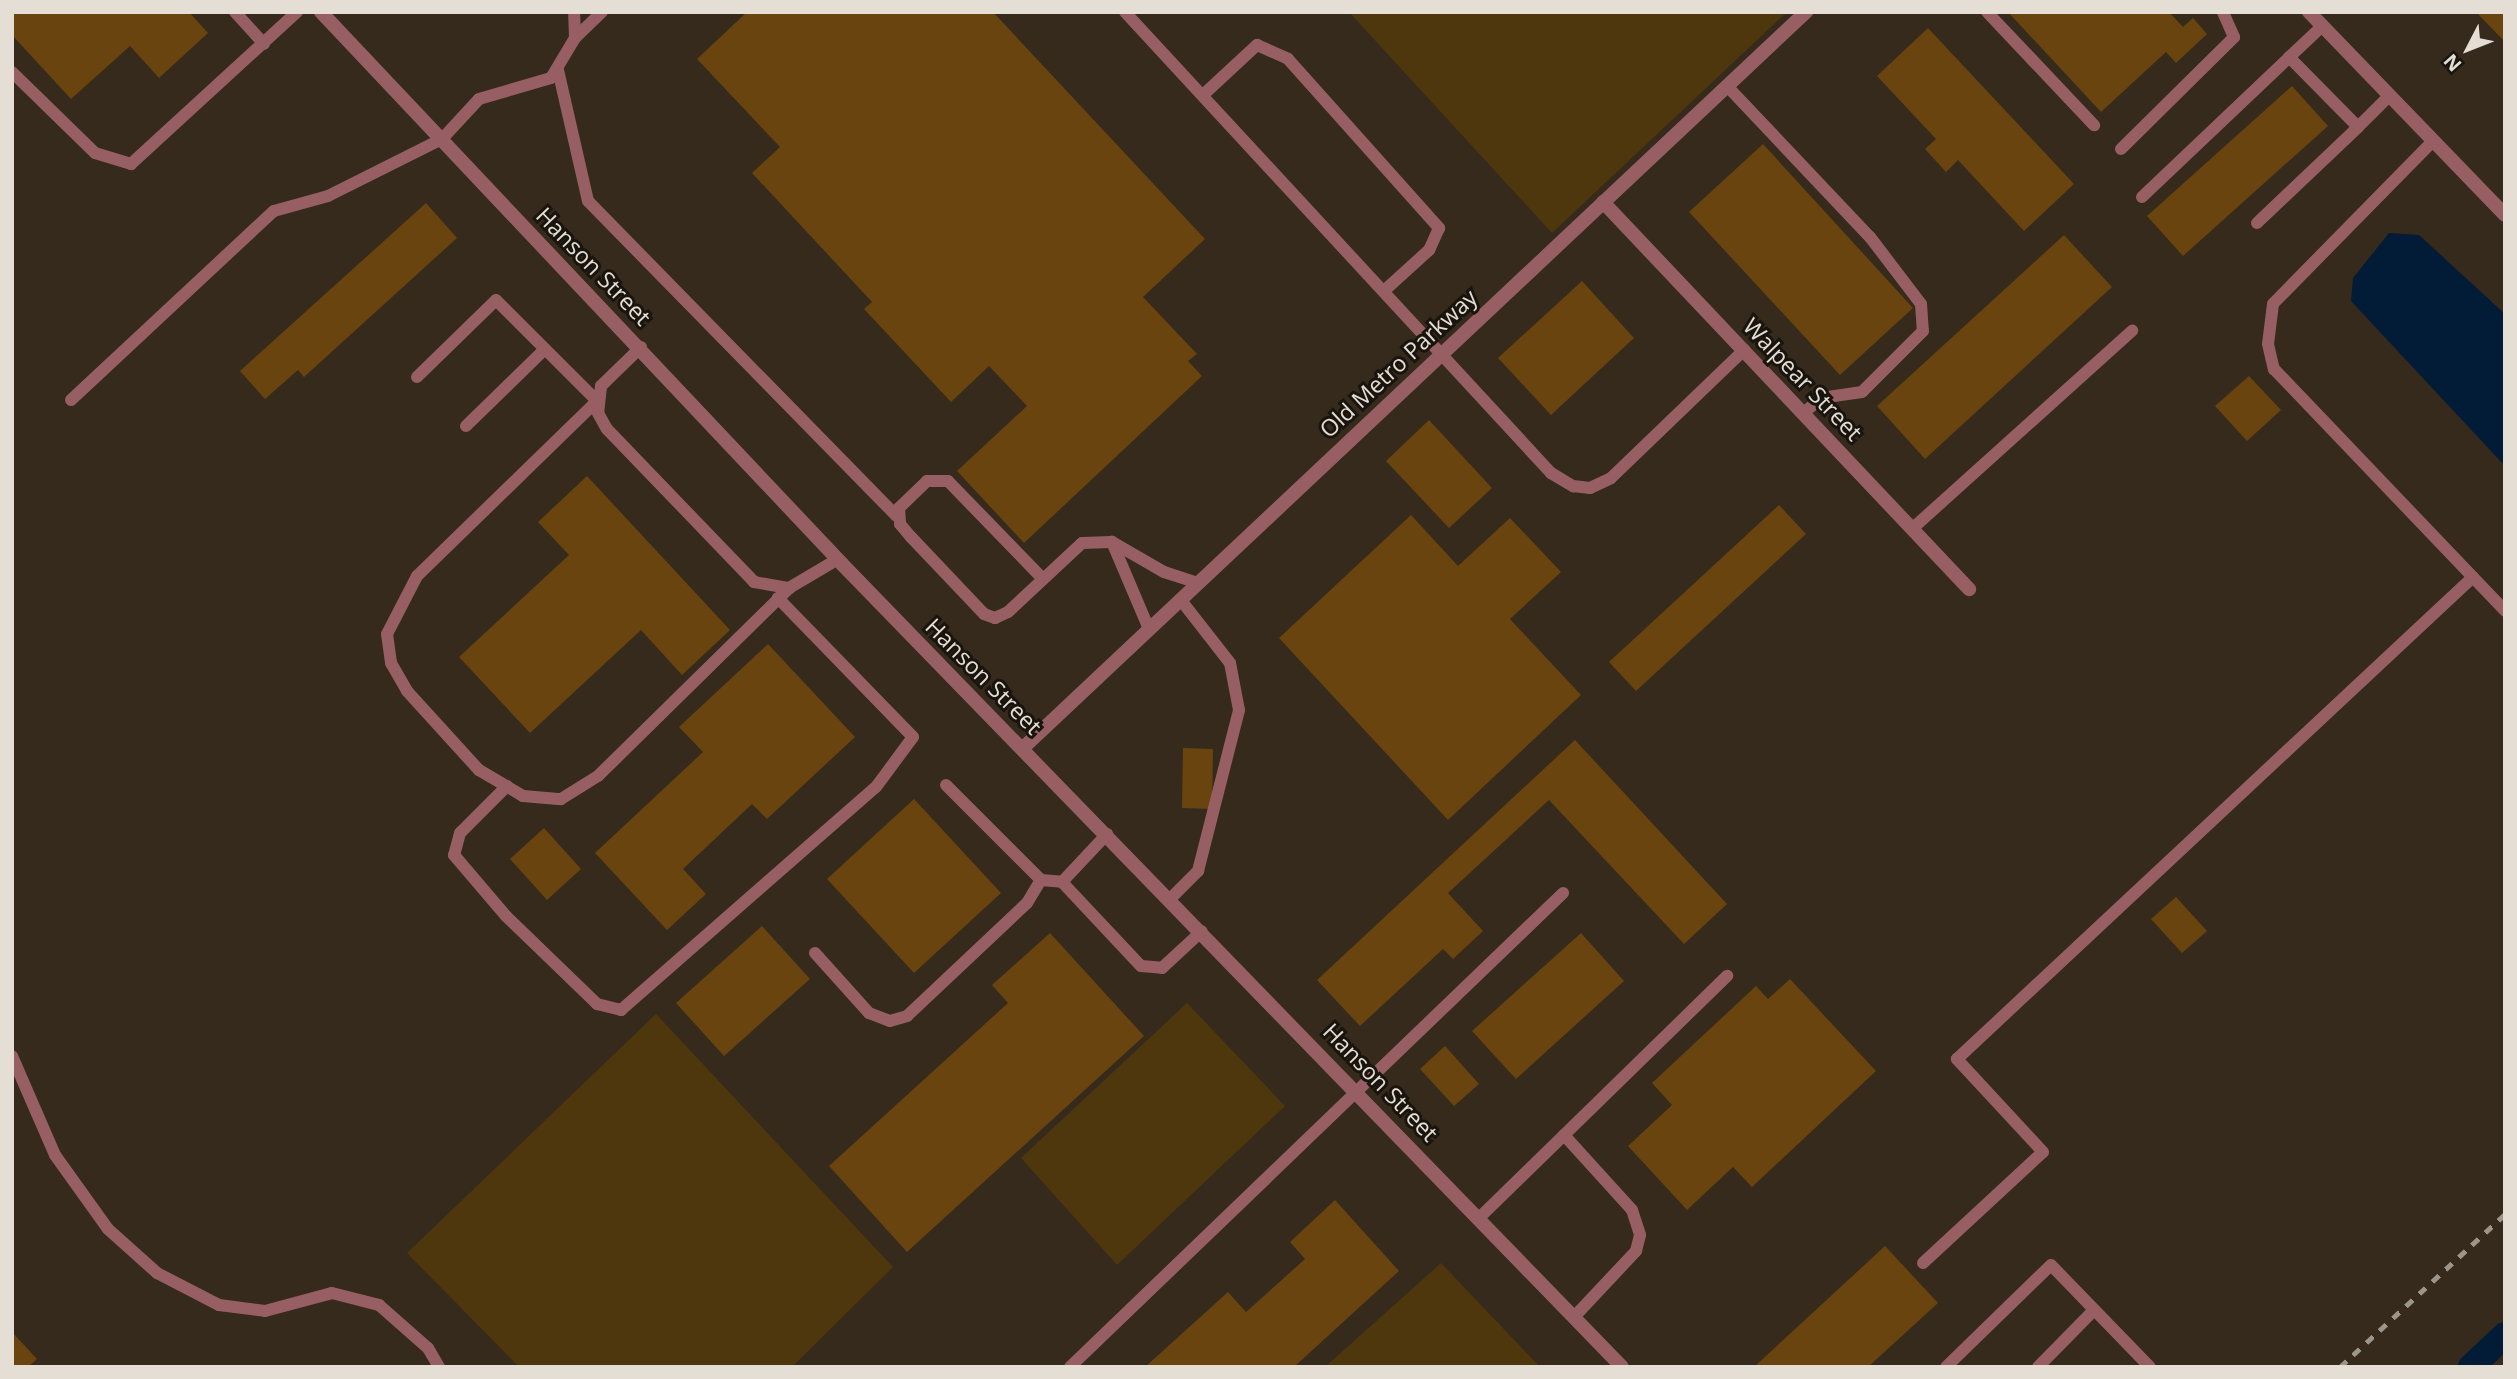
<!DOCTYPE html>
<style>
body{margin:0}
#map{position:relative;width:2517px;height:1379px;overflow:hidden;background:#352a1c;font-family:"Open Sans",sans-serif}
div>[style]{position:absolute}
.green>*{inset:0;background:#4f370d}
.water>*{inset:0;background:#021b36}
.canal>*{height:26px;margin:-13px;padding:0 13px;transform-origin:13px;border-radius:13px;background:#021b36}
.building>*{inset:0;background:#69440f}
.service>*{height:12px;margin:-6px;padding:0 6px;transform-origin:6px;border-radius:6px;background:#975f63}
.minor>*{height:14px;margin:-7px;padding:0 7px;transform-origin:7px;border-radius:7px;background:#975f63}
.tertiary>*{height:14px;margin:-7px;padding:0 7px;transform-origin:7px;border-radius:7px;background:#975f63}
.rail>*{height:5px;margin-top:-2.5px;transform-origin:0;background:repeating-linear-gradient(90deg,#9d9589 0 9px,transparent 0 18px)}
span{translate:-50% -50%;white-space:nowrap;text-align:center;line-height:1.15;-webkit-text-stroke:6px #19140d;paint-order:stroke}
.street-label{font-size:23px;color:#e4ded4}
.frame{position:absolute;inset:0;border:14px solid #e4ded4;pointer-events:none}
.north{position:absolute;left:2433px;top:14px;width:70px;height:70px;-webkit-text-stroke:5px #19140d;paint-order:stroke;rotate:228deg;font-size:19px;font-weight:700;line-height:28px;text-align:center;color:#e4ded4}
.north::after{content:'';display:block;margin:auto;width:24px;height:32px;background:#e4ded4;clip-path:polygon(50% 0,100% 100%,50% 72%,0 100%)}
</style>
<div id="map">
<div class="green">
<i style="clip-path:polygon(1349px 12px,1787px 12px,1552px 233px)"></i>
<i style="clip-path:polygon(1187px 1003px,1285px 1106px,1117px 1265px,1021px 1158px)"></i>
<i style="clip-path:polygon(656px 1014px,893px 1267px,792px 1367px,519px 1367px,407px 1253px)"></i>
<i style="clip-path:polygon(1441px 1263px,1540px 1367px,1325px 1367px)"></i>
</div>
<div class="water">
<i style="clip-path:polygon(2389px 233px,2419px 235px,2505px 314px,2505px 466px,2351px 301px,2353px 278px)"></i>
</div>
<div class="canal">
<i style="left:2471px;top:1367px;width:47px;rotate:-43.3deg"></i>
</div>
<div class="building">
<i style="clip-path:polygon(12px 12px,189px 12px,208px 33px,159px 78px,130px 46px,71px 99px,12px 35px)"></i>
<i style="clip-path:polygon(747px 12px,993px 12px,1205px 239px,1143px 297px,1197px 354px,1188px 361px,1202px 376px,1024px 543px,957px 471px,1027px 406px,989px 366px,951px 402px,864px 309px,872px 302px,752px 173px,780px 147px,697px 59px)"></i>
<i style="clip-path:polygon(2008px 12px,2169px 12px,2183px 27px,2193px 18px,2207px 34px,2176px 63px,2166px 52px,2101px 112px)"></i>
<i style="clip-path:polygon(2476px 12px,2505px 12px,2505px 42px)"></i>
<i style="clip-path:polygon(1928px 28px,2074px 184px,2024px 231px,1958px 160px,1946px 172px,1925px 149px,1936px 139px,1877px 76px)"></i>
<i style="clip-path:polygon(2292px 86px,2328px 126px,2183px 256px,2147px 216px)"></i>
<i style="clip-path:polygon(1763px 144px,1913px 308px,1840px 375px,1689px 212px)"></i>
<i style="clip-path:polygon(426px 203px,457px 238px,304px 377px,298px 370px,265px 399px,240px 371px)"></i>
<i style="clip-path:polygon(2064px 235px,2112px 287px,1925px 459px,1877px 406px)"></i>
<i style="clip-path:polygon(1582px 281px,1634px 338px,1551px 415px,1498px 358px)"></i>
<i style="clip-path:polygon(2249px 376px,2281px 410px,2247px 441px,2215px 406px)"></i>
<i style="clip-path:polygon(1429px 420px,1492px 488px,1449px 528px,1386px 461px)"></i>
<i style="clip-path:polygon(587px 476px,730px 630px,682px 675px,641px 630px,530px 733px,459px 657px,569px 555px,538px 522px)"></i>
<i style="clip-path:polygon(1779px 505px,1806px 534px,1636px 691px,1609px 662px)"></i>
<i style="clip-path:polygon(1411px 515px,1458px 566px,1510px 518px,1561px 572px,1510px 619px,1581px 695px,1448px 820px,1279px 638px)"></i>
<i style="clip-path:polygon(768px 644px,855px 737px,767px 819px,752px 804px,683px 869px,706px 894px,667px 930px,595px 853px,703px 752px,679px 727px)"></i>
<i style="clip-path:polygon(1575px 740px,1727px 904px,1684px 944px,1549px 800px,1448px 893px,1483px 931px,1453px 959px,1443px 949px,1360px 1026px,1317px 980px)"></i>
<i style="clip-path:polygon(1183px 748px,1213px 749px,1212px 809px,1182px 808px)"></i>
<i style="clip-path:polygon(914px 799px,1001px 893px,914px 973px,827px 879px)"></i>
<i style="clip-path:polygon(544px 828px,581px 869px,547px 900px,510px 859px)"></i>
<i style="clip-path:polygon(2176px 897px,2207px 931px,2182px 953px,2151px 919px)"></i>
<i style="clip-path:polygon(762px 926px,810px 979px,724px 1056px,676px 1003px)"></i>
<i style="clip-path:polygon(1050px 933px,1144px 1036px,907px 1252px,829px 1166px,1008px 1003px,992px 985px)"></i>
<i style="clip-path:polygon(1581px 933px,1624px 981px,1516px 1079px,1472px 1031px)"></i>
<i style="clip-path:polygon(1790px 979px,1876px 1071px,1752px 1187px,1733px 1167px,1687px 1210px,1628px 1146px,1672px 1105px,1652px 1083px,1756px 986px,1768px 999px)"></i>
<i style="clip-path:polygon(1445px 1046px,1479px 1084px,1454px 1106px,1420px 1069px)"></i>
<i style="clip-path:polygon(1335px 1200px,1399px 1271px,1294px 1367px,1145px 1367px,1228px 1292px,1246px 1312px,1305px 1259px,1290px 1242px)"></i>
<i style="clip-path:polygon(1885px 1246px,1938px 1303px,1868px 1367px,1754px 1367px)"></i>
<i style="clip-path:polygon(12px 1332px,37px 1359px,28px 1367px,12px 1367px)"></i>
</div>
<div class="service">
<i style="left:235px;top:12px;width:43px;rotate:47.8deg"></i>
<i style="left:1125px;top:12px;width:628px;rotate:47.26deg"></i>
<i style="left:1551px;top:473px;width:26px;rotate:31deg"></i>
<i style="left:1573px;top:486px;width:17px;rotate:7deg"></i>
<i style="left:1590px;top:488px;width:23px;rotate:-25deg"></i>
<i style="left:1611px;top:478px;width:185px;rotate:-43.9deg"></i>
<i style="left:1987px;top:12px;width:156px;rotate:46.6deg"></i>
<i style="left:575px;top:38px;width:37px;rotate:-44deg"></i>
<i style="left:2289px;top:57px;width:98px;rotate:45.4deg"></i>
<i style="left:2358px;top:127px;width:44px;rotate:-45deg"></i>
<i style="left:558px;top:70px;width:134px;rotate:77.1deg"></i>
<i style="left:588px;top:201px;width:441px;rotate:45.6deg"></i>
<i style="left:12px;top:72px;width:116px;rotate:44.3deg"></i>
<i style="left:95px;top:153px;width:38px;rotate:17deg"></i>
<i style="left:131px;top:164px;width:225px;rotate:-42.5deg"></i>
<i style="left:1727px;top:86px;width:208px;rotate:46.6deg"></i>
<i style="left:1870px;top:237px;width:84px;rotate:52.7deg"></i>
<i style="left:1921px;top:304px;width:27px;rotate:86deg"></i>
<i style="left:1923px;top:331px;width:86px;rotate:135deg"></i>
<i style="left:1862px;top:392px;width:41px;rotate:171.7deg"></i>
<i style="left:1821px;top:398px;width:23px;rotate:139deg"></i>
<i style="left:1203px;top:95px;width:74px;rotate:-42.8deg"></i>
<i style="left:1257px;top:45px;width:34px;rotate:24deg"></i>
<i style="left:1288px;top:59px;width:227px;rotate:48.2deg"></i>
<i style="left:1439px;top:228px;width:24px;rotate:114deg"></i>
<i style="left:1429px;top:250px;width:61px;rotate:137.7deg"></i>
<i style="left:2433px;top:141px;width:228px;rotate:134.5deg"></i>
<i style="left:2273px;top:304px;width:40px;rotate:97.1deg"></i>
<i style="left:2268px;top:344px;width:26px;rotate:77deg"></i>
<i style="left:2274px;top:369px;width:335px;rotate:46.3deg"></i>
<i style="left:2121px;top:149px;width:159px;rotate:-44.7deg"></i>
<i style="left:2234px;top:37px;width:27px;rotate:-114deg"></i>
<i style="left:2142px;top:197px;width:248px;rotate:-43.5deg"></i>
<i style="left:2257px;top:223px;width:139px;rotate:-43.5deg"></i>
<i style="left:641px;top:347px;width:56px;rotate:135.7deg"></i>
<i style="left:601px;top:386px;width:27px;rotate:96deg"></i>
<i style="left:598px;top:413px;width:18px;rotate:61deg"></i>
<i style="left:607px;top:429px;width:212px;rotate:46.1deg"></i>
<i style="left:754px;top:582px;width:36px;rotate:10deg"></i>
<i style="left:789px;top:588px;width:57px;rotate:-30.6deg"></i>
<i style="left:417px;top:377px;width:110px;rotate:-44.3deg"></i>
<i style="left:496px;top:300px;width:143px;rotate:45deg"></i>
<i style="left:597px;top:401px;width:251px;rotate:135.8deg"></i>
<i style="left:417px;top:576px;width:65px;rotate:117.3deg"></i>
<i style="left:387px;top:634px;width:29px;rotate:82deg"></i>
<i style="left:391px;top:663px;width:32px;rotate:60deg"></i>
<i style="left:407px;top:691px;width:107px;rotate:47.7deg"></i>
<i style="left:479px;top:770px;width:51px;rotate:30.6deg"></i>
<i style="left:523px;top:796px;width:38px;rotate:5deg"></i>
<i style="left:561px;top:799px;width:44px;rotate:-31.9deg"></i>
<i style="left:598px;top:776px;width:268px;rotate:-44.5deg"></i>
<i style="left:71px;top:400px;width:277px;rotate:-43deg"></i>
<i style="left:274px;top:211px;width:56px;rotate:-15.5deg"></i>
<i style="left:328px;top:196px;width:127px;rotate:-26.6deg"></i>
<i style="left:442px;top:139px;width:54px;rotate:-47.2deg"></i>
<i style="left:479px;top:99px;width:75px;rotate:-16.3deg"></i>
<i style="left:551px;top:78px;width:47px;rotate:-59deg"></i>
<i style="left:575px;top:38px;width:26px;rotate:-92deg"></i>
<i style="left:466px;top:426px;width:110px;rotate:-44.3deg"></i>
<i style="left:1913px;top:528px;width:295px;rotate:-42deg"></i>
<i style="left:1043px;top:579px;width:136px;rotate:-134.1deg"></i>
<i style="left:948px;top:481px;width:21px;rotate:180deg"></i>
<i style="left:927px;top:481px;width:39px;rotate:136deg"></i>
<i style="left:899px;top:508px;width:16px;rotate:86deg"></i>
<i style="left:900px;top:524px;width:17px;rotate:50deg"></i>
<i style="left:911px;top:537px;width:106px;rotate:46.5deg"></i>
<i style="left:984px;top:614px;width:12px;rotate:20deg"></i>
<i style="left:995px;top:618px;width:14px;rotate:-25deg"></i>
<i style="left:1008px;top:612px;width:101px;rotate:-43deg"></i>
<i style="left:1082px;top:543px;width:30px;rotate:-2deg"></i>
<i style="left:1149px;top:629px;width:95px;rotate:-113deg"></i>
<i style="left:1112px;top:542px;width:60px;rotate:30deg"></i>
<i style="left:1164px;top:572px;width:36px;rotate:18deg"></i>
<i style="left:946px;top:785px;width:134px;rotate:45deg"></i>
<i style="left:1041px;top:880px;width:21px;rotate:5deg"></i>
<i style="left:1062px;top:882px;width:115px;rotate:46.8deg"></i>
<i style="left:1141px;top:966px;width:21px;rotate:5deg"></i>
<i style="left:1162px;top:968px;width:54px;rotate:-42.8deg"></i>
<i style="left:507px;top:786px;width:66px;rotate:135deg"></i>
<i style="left:460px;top:833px;width:23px;rotate:105deg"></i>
<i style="left:454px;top:855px;width:80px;rotate:49.6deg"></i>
<i style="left:506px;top:916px;width:127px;rotate:44deg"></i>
<i style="left:597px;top:1004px;width:25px;rotate:14deg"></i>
<i style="left:621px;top:1010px;width:339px;rotate:-41.2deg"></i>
<i style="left:876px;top:787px;width:62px;rotate:-53.5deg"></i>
<i style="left:913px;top:737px;width:194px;rotate:-134.2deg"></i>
<i style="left:1062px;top:882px;width:66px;rotate:-46.8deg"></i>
<i style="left:1170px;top:899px;width:40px;rotate:-45deg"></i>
<i style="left:1198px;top:871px;width:166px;rotate:-75.7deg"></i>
<i style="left:1239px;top:710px;width:48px;rotate:-100.8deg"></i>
<i style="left:1230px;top:663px;width:81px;rotate:-128deg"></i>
<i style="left:815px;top:953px;width:81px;rotate:48deg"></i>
<i style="left:869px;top:1013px;width:22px;rotate:21deg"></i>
<i style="left:890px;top:1021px;width:18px;rotate:-16deg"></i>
<i style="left:907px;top:1016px;width:165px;rotate:-43.3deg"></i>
<i style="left:1027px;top:903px;width:27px;rotate:-59deg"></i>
<i style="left:12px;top:1056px;width:108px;rotate:66.5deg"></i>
<i style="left:55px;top:1155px;width:91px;rotate:54.4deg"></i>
<i style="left:108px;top:1229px;width:66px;rotate:41.9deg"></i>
<i style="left:157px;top:1273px;width:70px;rotate:27.3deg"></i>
<i style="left:219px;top:1305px;width:46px;rotate:7.4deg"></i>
<i style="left:265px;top:1311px;width:69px;rotate:-15deg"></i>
<i style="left:332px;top:1293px;width:49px;rotate:14.3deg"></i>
<i style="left:379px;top:1305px;width:65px;rotate:41.3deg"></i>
<i style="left:428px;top:1348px;width:22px;rotate:60deg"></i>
<i style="left:1564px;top:1135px;width:101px;rotate:47.8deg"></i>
<i style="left:1632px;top:1210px;width:26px;rotate:72deg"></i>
<i style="left:1640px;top:1235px;width:16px;rotate:104deg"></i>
<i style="left:1636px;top:1251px;width:91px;rotate:133.2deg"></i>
<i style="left:1479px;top:1218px;width:347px;rotate:-44.3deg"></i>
<i style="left:1923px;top:1263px;width:163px;rotate:-42.8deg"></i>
<i style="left:2043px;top:1152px;width:127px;rotate:-132.8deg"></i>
<i style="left:1957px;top:1059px;width:706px;rotate:-43.05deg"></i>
<i style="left:1070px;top:1367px;width:684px;rotate:-43.87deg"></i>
<i style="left:1946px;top:1367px;width:146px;rotate:-44.2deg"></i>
<i style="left:2051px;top:1265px;width:142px;rotate:45.9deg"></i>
<i style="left:2038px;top:1367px;width:80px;rotate:-45.5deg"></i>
</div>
<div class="minor">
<i style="left:2309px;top:12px;width:282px;rotate:46deg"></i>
<i style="left:1603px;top:202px;width:533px;rotate:46.6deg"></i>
</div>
<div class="tertiary">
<i style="left:321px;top:12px;width:759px;rotate:46.65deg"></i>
<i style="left:842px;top:564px;width:1119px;rotate:45.83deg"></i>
<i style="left:1023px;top:748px;width:1075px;rotate:-43.23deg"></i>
</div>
<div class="rail">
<i style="left:2340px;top:1367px;width:225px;rotate:-42.8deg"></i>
</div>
<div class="street-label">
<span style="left:594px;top:266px;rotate:46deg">Hanson Street</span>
<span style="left:1398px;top:363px;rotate:-43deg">Old Metro Parkway</span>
<span style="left:1803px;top:379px;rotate:46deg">Walpear Street</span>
<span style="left:984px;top:676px;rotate:45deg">Hanson Street</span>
<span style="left:1381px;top:1082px;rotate:46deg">Hanson Street</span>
</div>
<div class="frame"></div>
<div class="north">N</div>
</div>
